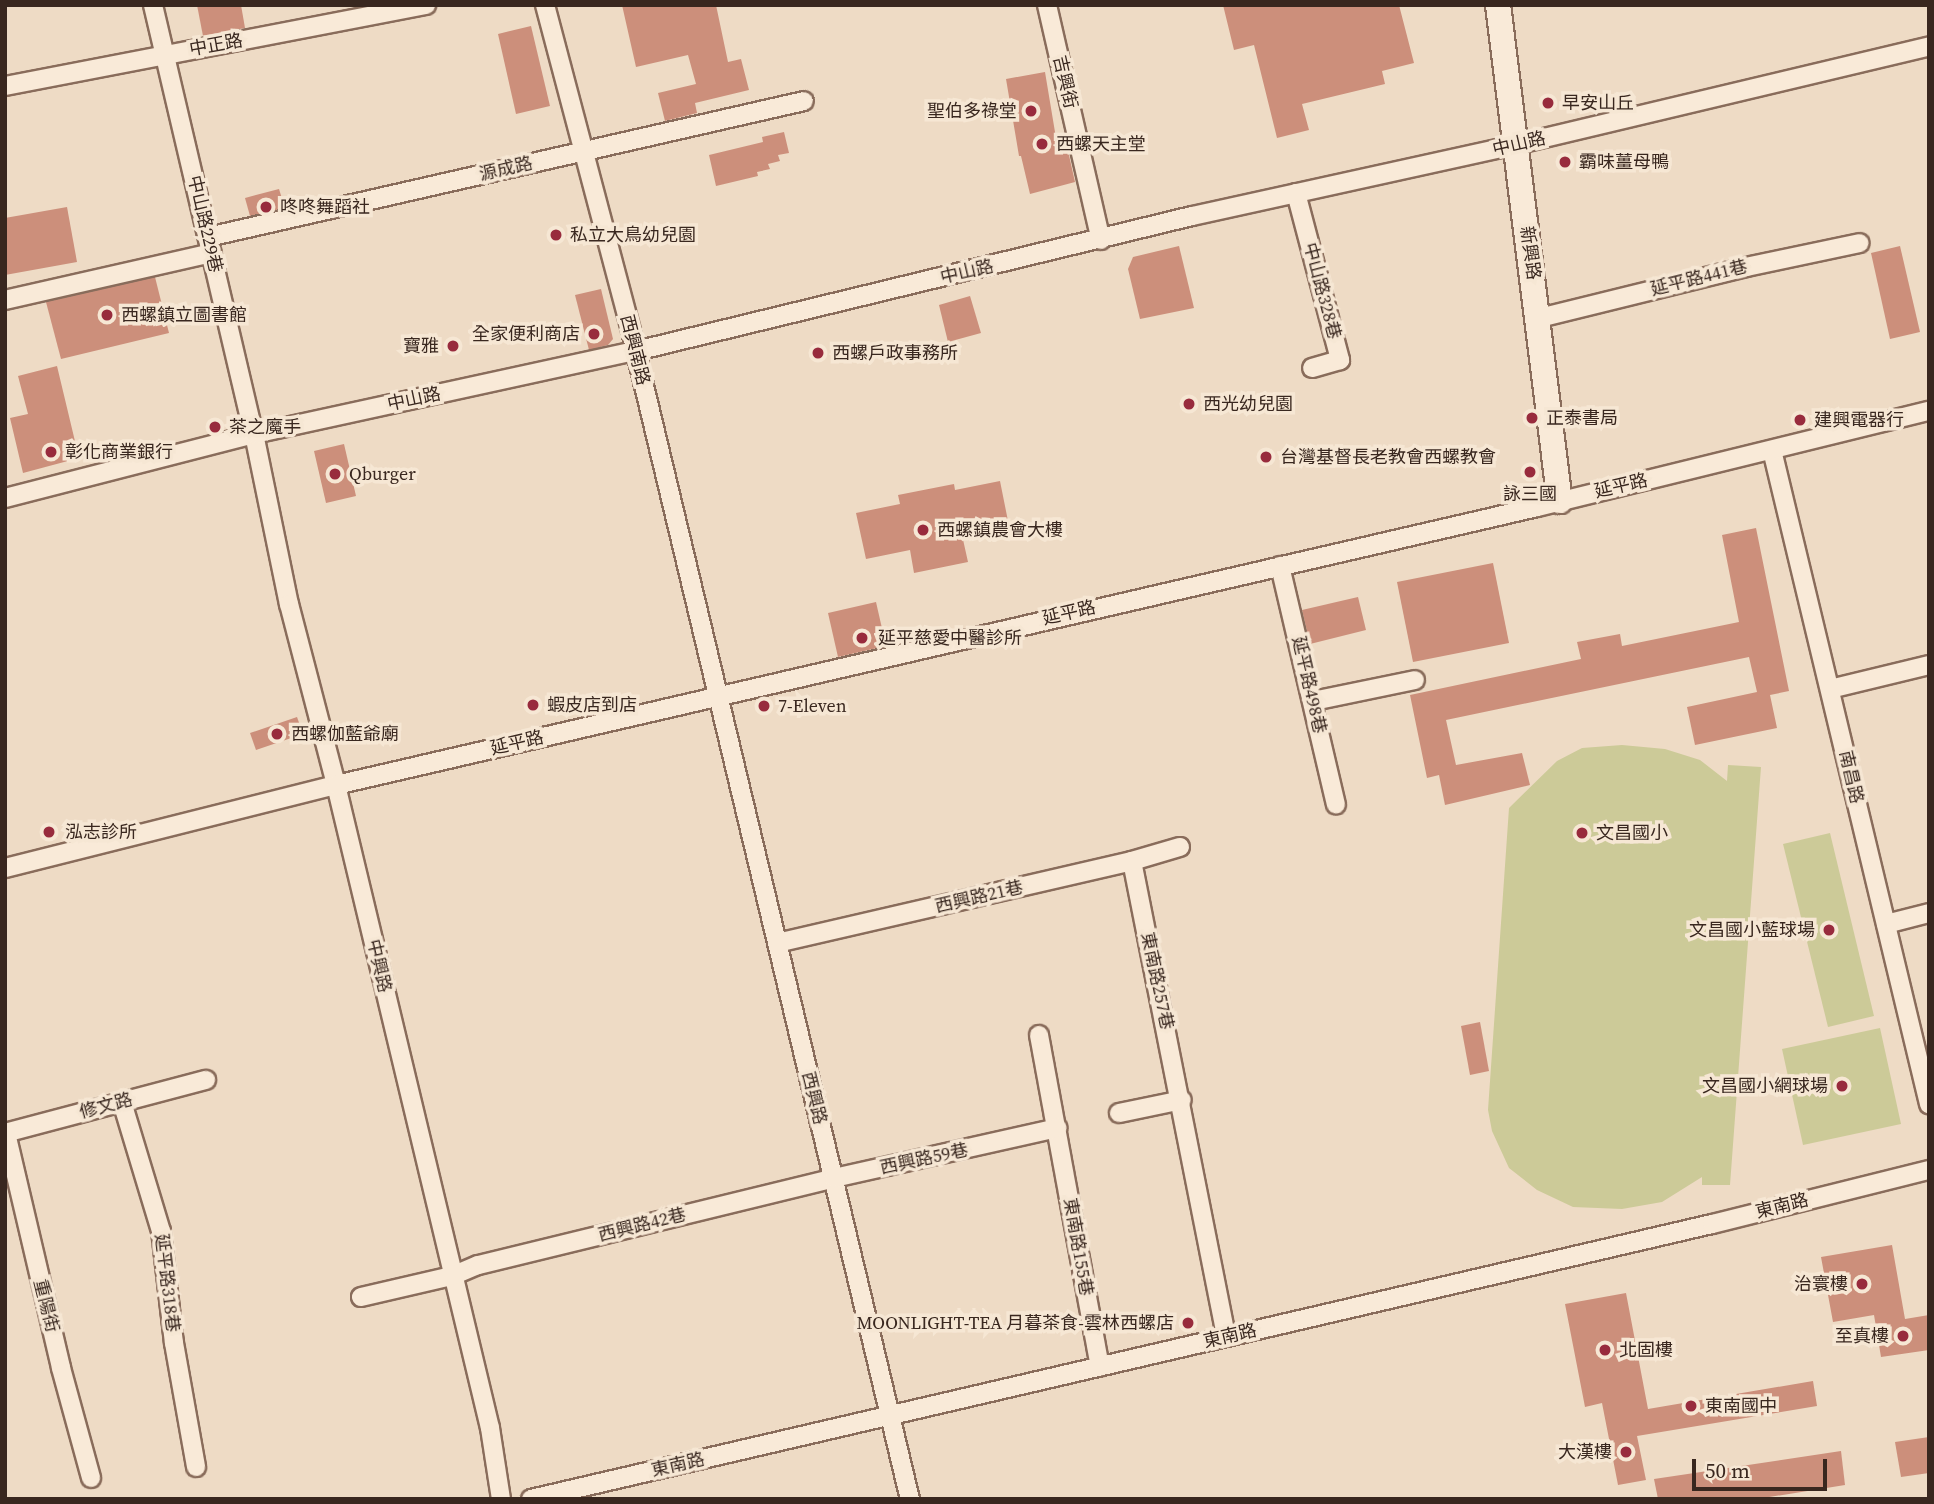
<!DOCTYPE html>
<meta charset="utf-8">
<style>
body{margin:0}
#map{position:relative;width:1934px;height:1504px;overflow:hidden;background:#eedbc5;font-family:"Source Serif 4","Noto Sans TC",serif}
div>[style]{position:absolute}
.green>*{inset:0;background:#ccca98}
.building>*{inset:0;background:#cc8f7b}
.roads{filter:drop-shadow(2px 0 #896c5b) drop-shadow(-2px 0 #896c5b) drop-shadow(0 2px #896c5b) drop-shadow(0 -2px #896c5b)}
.street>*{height:18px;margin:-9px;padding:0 9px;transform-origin:9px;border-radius:9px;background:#f9ead8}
.secondary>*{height:24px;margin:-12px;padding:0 12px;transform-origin:12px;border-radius:12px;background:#f9ead8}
.dots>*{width:19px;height:19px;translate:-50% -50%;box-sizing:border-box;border:4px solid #f6e7d4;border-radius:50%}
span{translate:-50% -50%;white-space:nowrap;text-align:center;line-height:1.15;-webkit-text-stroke:7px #f6e7d4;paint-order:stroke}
.street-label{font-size:18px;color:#39271f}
.poi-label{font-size:18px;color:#39271f}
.left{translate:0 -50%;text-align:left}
.right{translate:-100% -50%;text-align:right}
.frame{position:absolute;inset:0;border:7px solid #39271f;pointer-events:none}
.scale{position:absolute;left:1692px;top:1459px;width:135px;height:32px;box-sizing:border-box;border:4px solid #39271f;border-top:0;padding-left:9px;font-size:21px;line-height:24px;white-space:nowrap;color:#39271f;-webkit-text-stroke:5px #f6e7d4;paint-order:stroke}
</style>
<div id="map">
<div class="green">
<i style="clip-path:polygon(1622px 745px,1665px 749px,1700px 760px,1727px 781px,1728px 765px,1761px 767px,1730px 1185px,1702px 1185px,1702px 1177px,1662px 1202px,1622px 1209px,1573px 1207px,1537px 1190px,1509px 1168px,1492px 1131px,1488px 1110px,1509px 808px,1557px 761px,1582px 748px)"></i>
<i style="clip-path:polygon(1830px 833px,1874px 1016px,1828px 1027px,1783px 844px)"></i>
<i style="clip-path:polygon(1880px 1028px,1901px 1124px,1803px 1145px,1782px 1049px)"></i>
</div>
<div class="building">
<i style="clip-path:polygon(197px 5px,241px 5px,245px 28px,203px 36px)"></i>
<i style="clip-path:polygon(622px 5px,716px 5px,728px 62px,741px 59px,749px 90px,695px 103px,697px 113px,665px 121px,658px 93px,696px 84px,688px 55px,636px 67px)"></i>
<i style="clip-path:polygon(1223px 5px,1399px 5px,1414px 63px,1382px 71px,1385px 84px,1302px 104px,1309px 130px,1277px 138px,1254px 45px,1234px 50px)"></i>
<i style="clip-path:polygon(531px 26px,550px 106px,516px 114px,498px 34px)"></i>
<i style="clip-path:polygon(1045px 72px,1057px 144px,1066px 142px,1075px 182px,1030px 194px,1021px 156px,1019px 156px,1006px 79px)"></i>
<i style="clip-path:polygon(784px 132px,789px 153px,778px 155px,780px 161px,768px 164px,770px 169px,757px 172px,758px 176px,716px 186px,709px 155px,763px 142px,762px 137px)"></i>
<i style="clip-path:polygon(279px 189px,285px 208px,250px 216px,245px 198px)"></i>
<i style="clip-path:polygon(67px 207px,77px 262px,5px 275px,5px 218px)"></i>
<i style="clip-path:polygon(1179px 246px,1194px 308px,1140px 319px,1128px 269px,1133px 257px)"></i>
<i style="clip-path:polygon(1900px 246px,1920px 332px,1890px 339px,1871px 253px)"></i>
<i style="clip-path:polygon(155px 277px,169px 333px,61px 359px,46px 302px)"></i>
<i style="clip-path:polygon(601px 289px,613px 339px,608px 345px,589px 350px,575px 295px)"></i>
<i style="clip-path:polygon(970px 296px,981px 333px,948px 342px,939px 305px)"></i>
<i style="clip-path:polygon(57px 366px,79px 458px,23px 473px,10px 418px,28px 414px,18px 376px)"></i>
<i style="clip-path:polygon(344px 444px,356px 496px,326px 503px,314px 451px)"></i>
<i style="clip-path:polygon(1000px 481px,1009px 526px,962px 535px,968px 562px,914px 573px,910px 550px,866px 559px,856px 513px,900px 504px,898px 495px,954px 484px,955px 490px)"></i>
<i style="clip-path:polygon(1756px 528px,1789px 691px,1770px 695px,1777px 728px,1695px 745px,1687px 707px,1757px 692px,1749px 657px,1446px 720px,1456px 765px,1522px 753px,1530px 785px,1445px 805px,1439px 775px,1427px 778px,1410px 695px,1581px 659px,1577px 642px,1620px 634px,1622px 646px,1739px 622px,1722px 535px)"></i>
<i style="clip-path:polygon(1493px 563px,1509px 643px,1413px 662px,1397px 582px)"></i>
<i style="clip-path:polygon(1358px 597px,1366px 630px,1310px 644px,1302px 610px)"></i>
<i style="clip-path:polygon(876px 602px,886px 646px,838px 657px,828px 613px)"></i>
<i style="clip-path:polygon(297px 717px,303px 734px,256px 750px,250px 733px)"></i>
<i style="clip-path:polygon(1480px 1022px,1489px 1071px,1470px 1075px,1461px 1026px)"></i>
<i style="clip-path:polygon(1892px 1245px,1905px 1319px,1929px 1315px,1929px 1350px,1881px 1357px,1874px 1315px,1833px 1322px,1821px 1257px)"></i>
<i style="clip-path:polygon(1626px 1293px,1648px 1409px,1813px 1381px,1817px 1406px,1637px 1436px,1646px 1480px,1618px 1485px,1602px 1403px,1585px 1407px,1565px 1304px)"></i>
<i style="clip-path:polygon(1929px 1437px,1929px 1473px,1901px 1477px,1895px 1442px)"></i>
<i style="clip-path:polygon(1841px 1451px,1845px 1485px,1757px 1499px,1658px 1499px,1654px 1479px)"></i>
</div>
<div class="roads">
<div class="street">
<i style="left:153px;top:5px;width:441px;rotate:76.8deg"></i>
<i style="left:254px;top:434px;width:174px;rotate:78.4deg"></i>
<i style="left:289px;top:604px;width:187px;rotate:75.4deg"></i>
<i style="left:336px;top:785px;width:661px;rotate:76.53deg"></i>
<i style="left:490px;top:1428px;width:72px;rotate:81.2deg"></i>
<i style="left:545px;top:5px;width:337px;rotate:75.2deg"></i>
<i style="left:631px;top:331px;width:1201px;rotate:76.57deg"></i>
<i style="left:1047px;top:5px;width:241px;rotate:77.1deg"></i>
<i style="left:5px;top:86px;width:429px;rotate:-10.9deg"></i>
<i style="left:1296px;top:193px;width:173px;rotate:75.2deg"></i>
<i style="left:1340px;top:360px;width:29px;rotate:164deg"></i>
<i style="left:208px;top:237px;width:611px;rotate:-12.85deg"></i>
<i style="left:5px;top:300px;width:212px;rotate:-12.8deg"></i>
<i style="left:1539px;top:318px;width:213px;rotate:-13.8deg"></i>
<i style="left:1746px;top:267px;width:116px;rotate:-11.9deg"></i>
<i style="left:1772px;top:450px;width:673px;rotate:76.5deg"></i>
<i style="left:5px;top:498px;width:257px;rotate:-14.4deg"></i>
<i style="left:254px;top:434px;width:391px;rotate:-12.3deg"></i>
<i style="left:636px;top:351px;width:572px;rotate:-13.65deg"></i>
<i style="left:1192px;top:216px;width:331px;rotate:-12.4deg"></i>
<i style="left:1515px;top:145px;width:426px;rotate:-13.4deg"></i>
<i style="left:1280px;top:566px;width:245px;rotate:76.8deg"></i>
<i style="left:1830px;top:689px;width:102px;rotate:-13.6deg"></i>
<i style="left:1313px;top:701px;width:104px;rotate:-11.6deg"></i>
<i style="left:1132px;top:861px;width:485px;rotate:78.8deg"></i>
<i style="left:5px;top:868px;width:341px;rotate:-14.1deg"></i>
<i style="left:336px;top:785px;width:1233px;rotate:-13.03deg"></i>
<i style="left:1537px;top:507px;width:404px;rotate:-13.8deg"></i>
<i style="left:1886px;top:924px;width:44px;rotate:-14.3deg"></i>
<i style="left:777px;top:943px;width:364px;rotate:-13deg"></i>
<i style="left:1132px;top:861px;width:50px;rotate:-16.3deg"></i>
<i style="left:1039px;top:1035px;width:337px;rotate:79.6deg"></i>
<i style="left:122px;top:1102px;width:135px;rotate:73.2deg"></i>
<i style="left:161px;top:1231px;width:113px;rotate:83.4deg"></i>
<i style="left:174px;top:1343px;width:126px;rotate:79.9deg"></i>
<i style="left:1119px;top:1113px;width:64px;rotate:-11.7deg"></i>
<i style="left:5px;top:1133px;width:208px;rotate:-14.8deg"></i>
<i style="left:6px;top:1133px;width:241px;rotate:76.8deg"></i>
<i style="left:61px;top:1368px;width:114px;rotate:74.7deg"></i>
<i style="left:361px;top:1297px;width:93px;rotate:-13deg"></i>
<i style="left:452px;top:1276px;width:28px;rotate:-23deg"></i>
<i style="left:478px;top:1265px;width:366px;rotate:-13.7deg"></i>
<i style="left:834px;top:1178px;width:229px;rotate:-12.6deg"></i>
<i style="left:531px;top:1499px;width:1213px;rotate:-13.11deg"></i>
<i style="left:1712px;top:1224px;width:224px;rotate:-14deg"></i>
</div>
<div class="secondary">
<i style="left:1498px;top:5px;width:500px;rotate:82.9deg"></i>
</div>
</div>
<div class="dots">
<i style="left:1548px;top:103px;background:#982b3d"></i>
<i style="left:1031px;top:111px;background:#982b3d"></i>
<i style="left:1042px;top:144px;background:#982b3d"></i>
<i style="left:1565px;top:162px;background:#982b3d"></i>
<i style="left:266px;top:207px;background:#982b3d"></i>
<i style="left:556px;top:235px;background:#982b3d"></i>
<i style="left:107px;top:315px;background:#982b3d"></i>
<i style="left:594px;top:334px;background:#982b3d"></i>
<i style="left:453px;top:346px;background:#982b3d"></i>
<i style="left:818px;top:353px;background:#982b3d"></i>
<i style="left:1189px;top:404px;background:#982b3d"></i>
<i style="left:1532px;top:418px;background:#982b3d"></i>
<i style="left:1800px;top:420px;background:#982b3d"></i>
<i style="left:215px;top:427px;background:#982b3d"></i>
<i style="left:51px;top:452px;background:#982b3d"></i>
<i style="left:1266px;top:457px;background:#982b3d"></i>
<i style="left:1530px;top:472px;background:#982b3d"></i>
<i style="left:335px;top:474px;background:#982b3d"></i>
<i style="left:923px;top:530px;background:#982b3d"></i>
<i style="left:862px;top:638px;background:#982b3d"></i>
<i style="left:533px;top:705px;background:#982b3d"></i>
<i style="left:764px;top:706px;background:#982b3d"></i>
<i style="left:277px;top:734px;background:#982b3d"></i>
<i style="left:49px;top:832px;background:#982b3d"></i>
<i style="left:1582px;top:833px;background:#982b3d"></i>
<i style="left:1829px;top:930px;background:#982b3d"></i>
<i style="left:1842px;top:1086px;background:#982b3d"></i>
<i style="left:1862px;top:1284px;background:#982b3d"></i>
<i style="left:1188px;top:1323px;background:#982b3d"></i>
<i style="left:1903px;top:1336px;background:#982b3d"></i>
<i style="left:1605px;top:1350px;background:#982b3d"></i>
<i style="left:1691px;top:1406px;background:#982b3d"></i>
<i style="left:1626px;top:1452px;background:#982b3d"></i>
</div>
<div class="street-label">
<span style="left:216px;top:45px;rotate:-10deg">中正路</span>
<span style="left:1065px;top:82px;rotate:77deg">吉興街</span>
<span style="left:1519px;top:144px;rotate:-13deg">中山路</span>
<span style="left:506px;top:169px;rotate:-13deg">源成路</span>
<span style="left:205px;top:224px;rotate:77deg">中山路229巷</span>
<span style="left:1530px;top:253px;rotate:82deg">新興路</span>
<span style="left:967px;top:272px;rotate:-13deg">中山路</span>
<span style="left:1699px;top:278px;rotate:-14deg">延平路441巷</span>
<span style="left:1322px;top:291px;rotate:75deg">中山路328巷</span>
<span style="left:635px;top:350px;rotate:76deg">西興南路</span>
<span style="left:414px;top:399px;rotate:-12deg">中山路</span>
<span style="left:1621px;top:486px;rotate:-13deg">延平路</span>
<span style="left:1069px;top:613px;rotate:-13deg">延平路</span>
<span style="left:1309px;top:685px;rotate:77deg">延平路498巷</span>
<span style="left:517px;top:743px;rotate:-13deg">延平路</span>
<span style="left:1851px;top:777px;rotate:77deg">南昌路</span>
<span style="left:979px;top:897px;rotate:-13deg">西興路21巷</span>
<span style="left:379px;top:966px;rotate:77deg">中興路</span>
<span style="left:1157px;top:981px;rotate:78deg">東南路257巷</span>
<span style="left:814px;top:1098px;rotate:76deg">西興路</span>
<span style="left:106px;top:1106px;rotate:-15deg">修文路</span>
<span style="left:924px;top:1159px;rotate:-12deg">西興路59巷</span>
<span style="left:1782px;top:1206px;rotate:-14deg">東南路</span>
<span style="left:642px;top:1225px;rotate:-14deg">西興路42巷</span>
<span style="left:1078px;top:1247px;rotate:80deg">東南路155巷</span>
<span style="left:167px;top:1283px;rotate:83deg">延平路318巷</span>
<span style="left:46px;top:1306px;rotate:76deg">重陽街</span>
<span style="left:1230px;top:1336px;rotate:-13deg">東南路</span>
<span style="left:678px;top:1465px;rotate:-13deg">東南路</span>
</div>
<div class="poi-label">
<span class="left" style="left:1562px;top:103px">早安山丘</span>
<span class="right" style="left:1017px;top:111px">聖伯多祿堂</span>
<span class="left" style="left:1056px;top:144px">西螺天主堂</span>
<span class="left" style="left:1579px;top:162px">霸味薑母鴨</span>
<span class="left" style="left:280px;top:207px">咚咚舞蹈社</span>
<span class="left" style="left:570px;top:235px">私立大鳥幼兒園</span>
<span class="left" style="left:121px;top:315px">西螺鎮立圖書館</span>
<span class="right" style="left:580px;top:334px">全家便利商店</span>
<span class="right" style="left:439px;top:346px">寶雅</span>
<span class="left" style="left:832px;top:353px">西螺戶政事務所</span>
<span class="left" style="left:1203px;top:404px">西光幼兒園</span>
<span class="left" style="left:1546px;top:418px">正泰書局</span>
<span class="left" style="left:1814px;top:420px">建興電器行</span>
<span class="left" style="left:229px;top:427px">茶之魔手</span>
<span class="left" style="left:65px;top:452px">彰化商業銀行</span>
<span class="left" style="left:1280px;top:457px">台灣基督長老教會西螺教會</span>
<span class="left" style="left:349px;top:474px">Qburger</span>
<span style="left:1530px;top:494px">詠三國</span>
<span class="left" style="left:937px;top:530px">西螺鎮農會大樓</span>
<span class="left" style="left:878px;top:638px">延平慈愛中醫診所</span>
<span class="left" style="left:547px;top:705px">蝦皮店到店</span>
<span class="left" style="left:778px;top:706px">7-Eleven</span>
<span class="left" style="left:291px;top:734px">西螺伽藍爺廟</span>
<span class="left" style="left:65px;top:832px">泓志診所</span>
<span class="left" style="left:1596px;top:833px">文昌國小</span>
<span class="right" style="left:1815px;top:930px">文昌國小藍球場</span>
<span class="right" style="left:1828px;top:1086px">文昌國小網球場</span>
<span class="right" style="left:1848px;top:1284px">治寰樓</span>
<span class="right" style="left:1174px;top:1323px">MOONLIGHT-TEA 月暮茶食-雲林西螺店</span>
<span class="right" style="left:1889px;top:1336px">至真樓</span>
<span class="left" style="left:1619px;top:1350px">北固樓</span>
<span class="left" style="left:1705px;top:1406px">東南國中</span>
<span class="right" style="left:1612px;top:1452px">大漢樓</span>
</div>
<div class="frame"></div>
<div class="scale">50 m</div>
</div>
